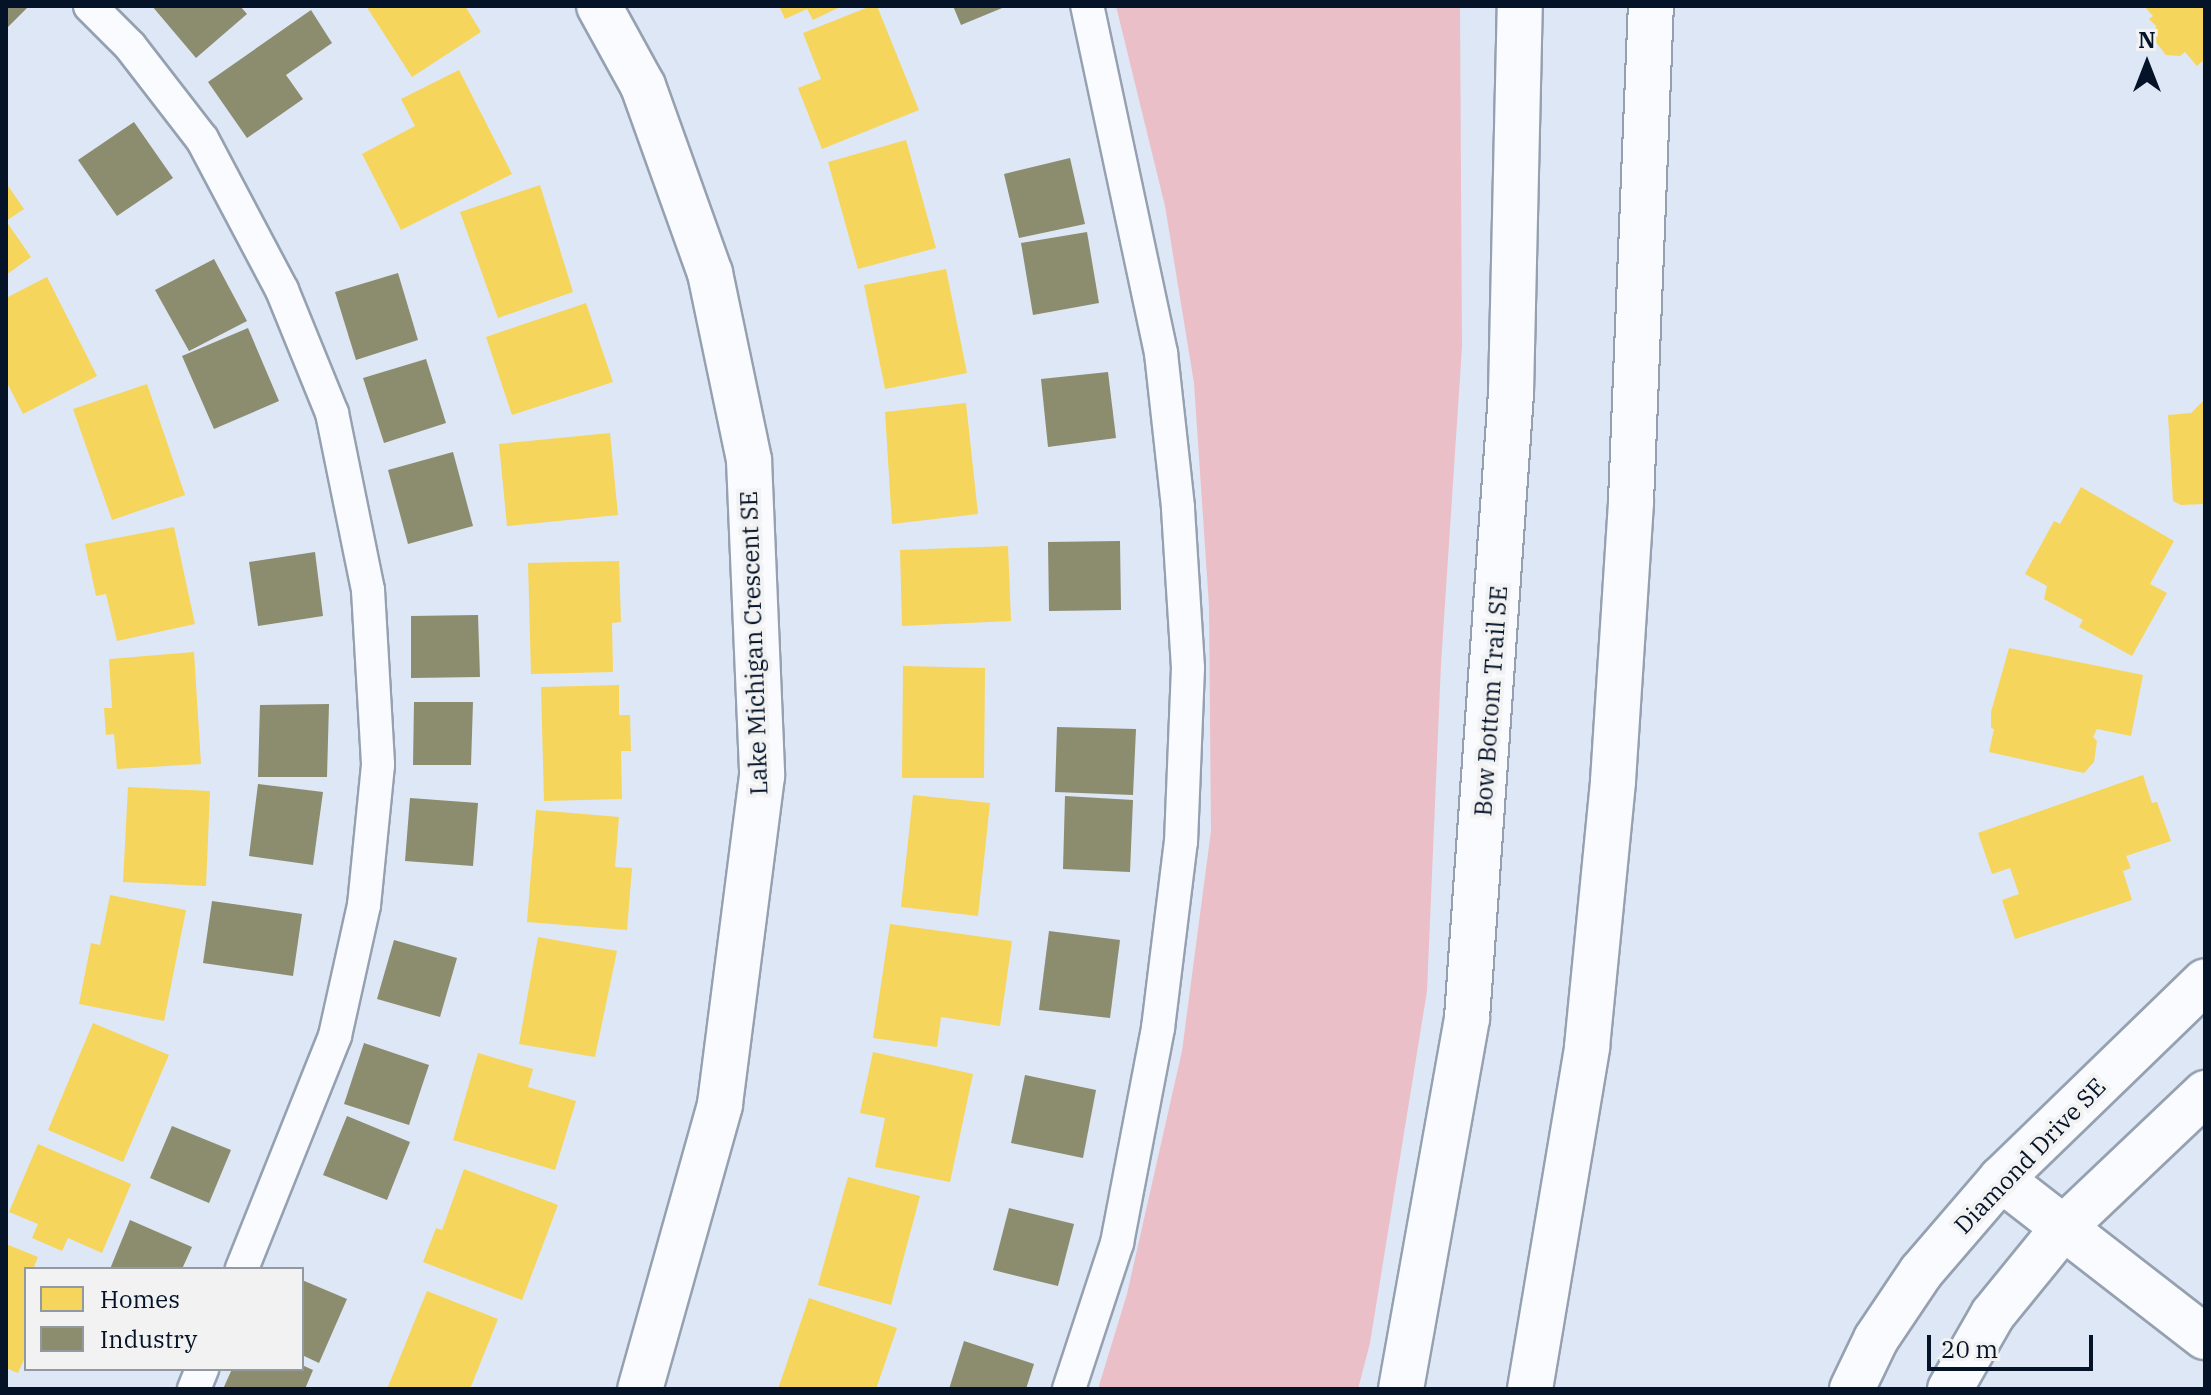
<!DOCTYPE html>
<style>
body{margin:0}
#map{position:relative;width:2211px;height:1395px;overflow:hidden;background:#dee7f5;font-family:"IBM Plex Serif",serif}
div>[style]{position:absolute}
.green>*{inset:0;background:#eabfc7}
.homes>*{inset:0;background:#f6d55c}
.industry>*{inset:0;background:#8c8c6e}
.roads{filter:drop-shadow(2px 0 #95a1b1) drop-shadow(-2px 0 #95a1b1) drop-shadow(0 2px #95a1b1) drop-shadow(0 -2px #95a1b1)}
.lane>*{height:32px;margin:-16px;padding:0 16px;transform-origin:16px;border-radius:16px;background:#fafbfe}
.street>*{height:44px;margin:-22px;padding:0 22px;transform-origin:22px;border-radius:22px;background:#fafbfe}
.highway>*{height:44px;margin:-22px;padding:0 22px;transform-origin:22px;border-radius:22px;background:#fafbfe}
span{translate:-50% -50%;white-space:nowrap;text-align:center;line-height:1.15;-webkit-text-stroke:8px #f2f2f2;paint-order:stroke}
.street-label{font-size:24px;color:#041328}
.frame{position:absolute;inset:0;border:8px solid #041328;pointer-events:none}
.legend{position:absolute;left:24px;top:1267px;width:280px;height:104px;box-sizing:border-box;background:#f2f2f2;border:2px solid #9399a1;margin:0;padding:10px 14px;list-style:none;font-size:24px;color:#041328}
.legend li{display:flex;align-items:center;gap:16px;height:40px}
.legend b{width:40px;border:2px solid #9399a1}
.north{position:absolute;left:2107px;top:24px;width:80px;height:80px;-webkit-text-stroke:6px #f2f2f2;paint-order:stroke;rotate:0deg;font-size:22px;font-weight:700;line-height:32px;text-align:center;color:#041328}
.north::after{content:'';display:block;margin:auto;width:28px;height:36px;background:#041328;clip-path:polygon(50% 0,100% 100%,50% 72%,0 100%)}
.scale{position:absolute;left:1927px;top:1335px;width:166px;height:36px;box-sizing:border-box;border:4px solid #041328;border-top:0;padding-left:10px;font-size:24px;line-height:28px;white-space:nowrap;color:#041328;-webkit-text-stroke:6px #f2f2f2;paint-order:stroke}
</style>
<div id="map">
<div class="green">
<i style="clip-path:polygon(1116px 6px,1460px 6px,1462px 347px,1441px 664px,1427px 991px,1370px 1343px,1358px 1389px,1098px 1389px,1127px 1294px,1182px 1051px,1211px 831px,1209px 606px,1194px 383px,1165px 206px)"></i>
</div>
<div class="homes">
<i style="clip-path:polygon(366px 6px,465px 6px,481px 32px,412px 77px)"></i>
<i style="clip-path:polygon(779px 6px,842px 6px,813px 20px,807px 9px,785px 19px)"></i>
<i style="clip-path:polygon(871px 6px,877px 6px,919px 110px,822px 149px,798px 88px,821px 79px,803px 33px)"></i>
<i style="clip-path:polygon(2144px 6px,2205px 6px,2205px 59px,2197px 66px,2185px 52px,2180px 56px,2166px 55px,2155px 41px,2156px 26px,2149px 19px,2153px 16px)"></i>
<i style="clip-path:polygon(459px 70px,512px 174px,401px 230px,362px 154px,415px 126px,401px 99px)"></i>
<i style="clip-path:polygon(906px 140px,936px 248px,858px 269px,828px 162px)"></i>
<i style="clip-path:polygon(6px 183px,24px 209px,6px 221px,31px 257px,6px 275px)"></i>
<i style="clip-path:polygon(540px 185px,573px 292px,498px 318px,460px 212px)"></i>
<i style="clip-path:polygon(946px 269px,967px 373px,885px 389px,864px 285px)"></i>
<i style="clip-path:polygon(47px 277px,97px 376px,23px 414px,6px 381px,6px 298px)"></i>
<i style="clip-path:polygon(586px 303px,613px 382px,512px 415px,486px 337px)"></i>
<i style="clip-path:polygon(147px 384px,185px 495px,112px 520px,73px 409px)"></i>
<i style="clip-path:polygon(2205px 399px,2205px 504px,2181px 505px,2173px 501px,2168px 415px,2191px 413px)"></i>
<i style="clip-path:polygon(966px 403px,978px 514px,892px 524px,885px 412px)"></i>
<i style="clip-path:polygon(610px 433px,618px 515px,507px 526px,499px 444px)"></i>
<i style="clip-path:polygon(2081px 487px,2174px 541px,2150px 584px,2167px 593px,2132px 656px,2079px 627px,2083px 620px,2044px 599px,2047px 586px,2025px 574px,2054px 521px,2060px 524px)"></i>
<i style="clip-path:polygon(174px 527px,195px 624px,117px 641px,106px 594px,96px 596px,85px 544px)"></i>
<i style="clip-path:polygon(1008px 546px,1011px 621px,902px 626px,900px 550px)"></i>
<i style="clip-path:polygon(619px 561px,621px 622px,612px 623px,613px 672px,531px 674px,528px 563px)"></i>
<i style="clip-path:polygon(2009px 648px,2143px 675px,2131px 736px,2097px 729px,2093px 737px,2097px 741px,2094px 762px,2084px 773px,1989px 752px,1994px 729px,1991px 728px,1991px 712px)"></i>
<i style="clip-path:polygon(194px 652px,201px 764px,117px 769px,114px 734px,106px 735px,104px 708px,112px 708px,109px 659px)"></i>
<i style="clip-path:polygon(903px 666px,985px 668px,984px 778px,902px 778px)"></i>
<i style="clip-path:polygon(619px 685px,619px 715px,630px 715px,631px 751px,621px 751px,622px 799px,544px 801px,541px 687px)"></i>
<i style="clip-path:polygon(2143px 775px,2152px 803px,2157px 802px,2171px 841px,2126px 856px,2131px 868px,2123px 871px,2132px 900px,2015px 939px,2002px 900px,2019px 894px,2010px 868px,1992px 874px,1978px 833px)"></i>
<i style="clip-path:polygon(128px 787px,210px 791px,206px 886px,123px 882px)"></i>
<i style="clip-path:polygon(913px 795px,990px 803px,978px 916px,901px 907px)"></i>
<i style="clip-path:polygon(536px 810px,619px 817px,615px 867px,632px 868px,627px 930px,527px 922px)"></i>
<i style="clip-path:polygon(110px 895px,186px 910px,164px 1021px,79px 1004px,91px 943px,100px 945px)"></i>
<i style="clip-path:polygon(890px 924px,1012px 941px,1000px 1026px,941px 1017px,937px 1047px,873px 1038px)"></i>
<i style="clip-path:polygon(538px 937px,617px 951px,595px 1057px,519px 1044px)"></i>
<i style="clip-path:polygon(93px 1023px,169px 1055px,123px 1162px,48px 1130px)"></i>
<i style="clip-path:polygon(873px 1052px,973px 1074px,950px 1182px,875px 1167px,885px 1118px,860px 1113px)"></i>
<i style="clip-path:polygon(478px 1053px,533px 1069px,528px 1087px,576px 1101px,555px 1170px,453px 1140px)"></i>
<i style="clip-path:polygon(38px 1144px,131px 1184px,102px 1253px,68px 1238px,62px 1251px,32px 1238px,38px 1224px,9px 1212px)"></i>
<i style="clip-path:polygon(464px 1169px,558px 1205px,522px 1300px,423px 1262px,436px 1228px,442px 1230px)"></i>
<i style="clip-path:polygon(848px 1177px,920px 1196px,891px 1305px,818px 1285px)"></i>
<i style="clip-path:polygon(6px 1244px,38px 1257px,33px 1269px,26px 1269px,26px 1355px,18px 1373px,6px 1368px)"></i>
<i style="clip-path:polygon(427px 1291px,498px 1319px,470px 1389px,387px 1389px)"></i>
<i style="clip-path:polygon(809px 1298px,897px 1328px,876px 1389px,778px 1389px)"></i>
</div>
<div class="industry">
<i style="clip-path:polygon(6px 6px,29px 6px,6px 29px)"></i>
<i style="clip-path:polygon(152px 6px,240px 6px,247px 14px,196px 58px)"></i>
<i style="clip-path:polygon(953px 6px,1007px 6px,961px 25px)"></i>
<i style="clip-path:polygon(311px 10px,332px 43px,286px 75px,303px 99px,247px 138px,208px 82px)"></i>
<i style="clip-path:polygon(134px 122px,173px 178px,117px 216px,78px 160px)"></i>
<i style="clip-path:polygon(1070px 158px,1085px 224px,1019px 238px,1004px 174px)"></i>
<i style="clip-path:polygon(1087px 232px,1099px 303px,1033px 315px,1021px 243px)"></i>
<i style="clip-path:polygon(214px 259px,247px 321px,189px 351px,155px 290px)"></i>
<i style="clip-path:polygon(398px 273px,418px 340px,356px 360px,335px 292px)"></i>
<i style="clip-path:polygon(248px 328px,279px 401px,214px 429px,182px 356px)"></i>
<i style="clip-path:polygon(426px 359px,446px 423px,384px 443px,363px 378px)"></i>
<i style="clip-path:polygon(1108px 372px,1116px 438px,1048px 447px,1041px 379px)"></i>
<i style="clip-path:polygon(453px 452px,473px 526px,408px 544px,388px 470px)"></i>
<i style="clip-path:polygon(1120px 541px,1121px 610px,1049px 611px,1048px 542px)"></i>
<i style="clip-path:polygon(315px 552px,323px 616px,258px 626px,249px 562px)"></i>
<i style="clip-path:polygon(478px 615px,480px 677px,411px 678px,411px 616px)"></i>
<i style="clip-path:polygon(414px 702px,473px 702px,471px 765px,413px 765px)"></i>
<i style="clip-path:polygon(329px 704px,327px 777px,258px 777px,260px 705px)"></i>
<i style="clip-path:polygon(1057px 727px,1136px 729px,1133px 795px,1055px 792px)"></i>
<i style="clip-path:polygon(258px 784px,323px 792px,313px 865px,249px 856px)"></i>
<i style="clip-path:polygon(1065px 796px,1133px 800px,1130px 872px,1063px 869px)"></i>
<i style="clip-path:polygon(410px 798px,478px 803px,473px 866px,405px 861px)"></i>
<i style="clip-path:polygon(212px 901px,302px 914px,293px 976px,203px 963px)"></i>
<i style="clip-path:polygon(1049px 931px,1120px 940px,1110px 1018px,1039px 1010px)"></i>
<i style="clip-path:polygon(394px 940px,457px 958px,440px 1017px,377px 999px)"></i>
<i style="clip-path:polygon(364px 1043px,429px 1065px,409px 1125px,344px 1104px)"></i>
<i style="clip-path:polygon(1025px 1075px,1096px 1090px,1083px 1158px,1011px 1143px)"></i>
<i style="clip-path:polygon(347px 1116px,410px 1142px,387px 1200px,323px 1175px)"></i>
<i style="clip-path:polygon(172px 1126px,231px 1150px,209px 1203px,150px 1178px)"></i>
<i style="clip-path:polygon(1009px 1208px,1074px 1224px,1058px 1286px,993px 1270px)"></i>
<i style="clip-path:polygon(130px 1220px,192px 1247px,182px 1269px,110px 1269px)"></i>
<i style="clip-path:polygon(302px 1280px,347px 1299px,319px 1363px,302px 1355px)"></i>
<i style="clip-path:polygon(964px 1341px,1034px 1364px,1026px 1389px,949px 1389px)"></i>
<i style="clip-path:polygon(302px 1365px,313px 1370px,305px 1389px,223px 1389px,232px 1369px,302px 1369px)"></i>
</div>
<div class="roads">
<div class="lane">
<i style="left:90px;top:6px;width:57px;rotate:45deg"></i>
<i style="left:130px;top:46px;width:118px;rotate:52.3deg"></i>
<i style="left:202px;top:139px;width:171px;rotate:62.1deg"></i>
<i style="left:282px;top:290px;width:133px;rotate:67.9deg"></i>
<i style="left:332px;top:413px;width:181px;rotate:78.5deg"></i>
<i style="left:368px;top:590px;width:175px;rotate:86.7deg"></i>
<i style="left:378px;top:765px;width:141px;rotate:95.7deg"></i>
<i style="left:364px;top:905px;width:134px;rotate:102.5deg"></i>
<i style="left:335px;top:1036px;width:251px;rotate:111.8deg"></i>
<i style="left:194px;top:1389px;width:22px;rotate:-68deg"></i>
<i style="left:1069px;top:1389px;width:154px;rotate:-71.8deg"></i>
<i style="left:1117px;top:1243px;width:219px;rotate:-79.2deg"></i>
<i style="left:1158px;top:1028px;width:187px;rotate:-83deg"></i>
<i style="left:1181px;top:842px;width:174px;rotate:-87.7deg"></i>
<i style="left:1188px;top:668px;width:161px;rotate:-93.6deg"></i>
<i style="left:1178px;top:507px;width:155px;rotate:-96.3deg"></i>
<i style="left:1161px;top:353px;width:355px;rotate:-102deg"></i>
</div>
<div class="street">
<i style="left:599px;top:6px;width:91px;rotate:61.2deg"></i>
<i style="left:643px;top:86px;width:199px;rotate:70.3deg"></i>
<i style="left:710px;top:273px;width:191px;rotate:78.2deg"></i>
<i style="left:749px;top:460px;width:316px;rotate:87.6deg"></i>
<i style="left:762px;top:776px;width:332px;rotate:97.3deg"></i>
<i style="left:720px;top:1105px;width:295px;rotate:105.7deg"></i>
<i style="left:2001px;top:1179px;width:258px;rotate:37.8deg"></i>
<i style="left:1852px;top:1389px;width:55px;rotate:-64.4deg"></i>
<i style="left:1876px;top:1339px;width:81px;rotate:-56.1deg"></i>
<i style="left:1921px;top:1272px;width:123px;rotate:-49.3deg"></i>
<i style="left:2001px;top:1179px;width:284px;rotate:-44.1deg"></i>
<i style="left:1950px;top:1389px;width:86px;rotate:-60.2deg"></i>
<i style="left:1993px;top:1314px;width:112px;rotate:-50.8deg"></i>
<i style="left:2064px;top:1227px;width:195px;rotate:-43.5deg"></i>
</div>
<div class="highway">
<i style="left:1401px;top:1389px;width:377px;rotate:-79.9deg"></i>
<i style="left:1467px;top:1018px;width:627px;rotate:-85.97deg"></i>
<i style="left:1511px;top:393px;width:387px;rotate:-88.7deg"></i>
<i style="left:1530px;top:1389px;width:347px;rotate:-80.5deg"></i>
<i style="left:1587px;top:1047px;width:267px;rotate:-84.4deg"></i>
<i style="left:1613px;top:781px;width:281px;rotate:-86.3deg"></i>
<i style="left:1631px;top:501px;width:495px;rotate:-87.7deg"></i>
</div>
</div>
<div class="street-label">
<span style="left:754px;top:643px;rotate:-92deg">Lake Michigan Crescent SE</span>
<span style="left:1491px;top:701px;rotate:-86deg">Bow Bottom Trail SE</span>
<span style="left:2030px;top:1156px;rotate:-46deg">Diamond Drive SE</span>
</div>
<div class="frame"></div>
<ul class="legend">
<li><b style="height:22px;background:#f6d55c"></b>Homes</li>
<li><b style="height:22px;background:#8c8c6e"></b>Industry</li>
</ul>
<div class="north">N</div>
<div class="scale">20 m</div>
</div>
